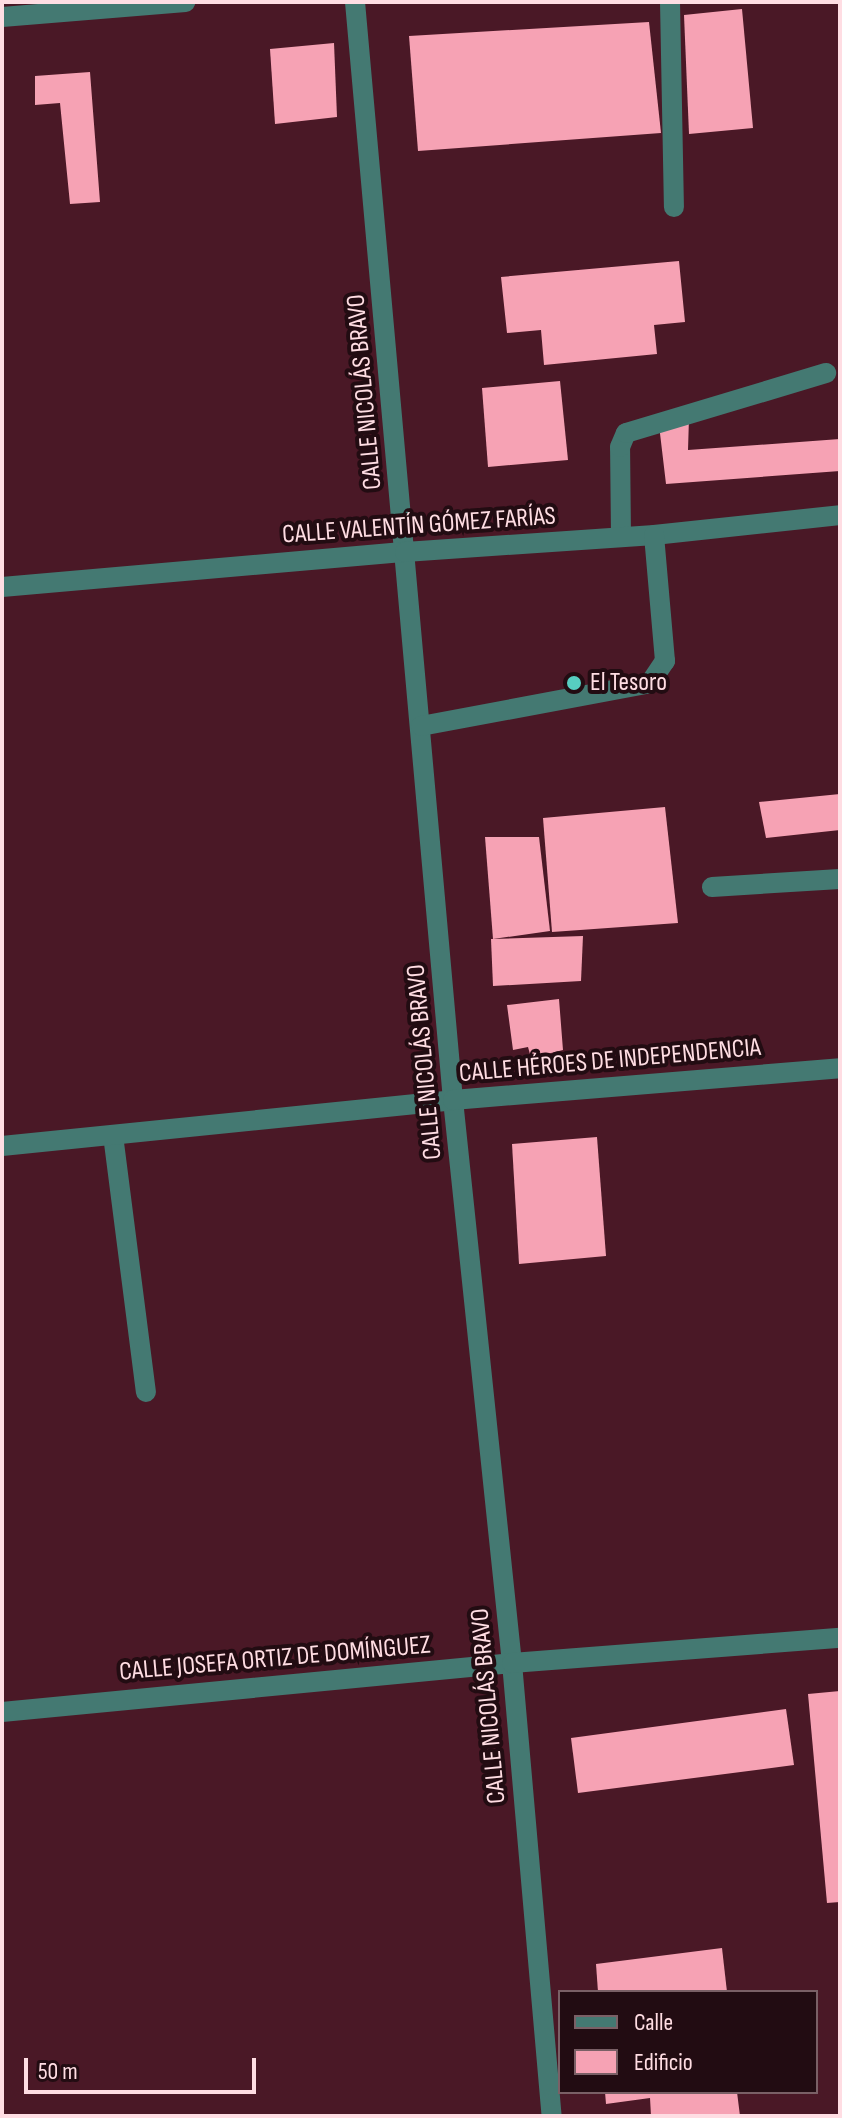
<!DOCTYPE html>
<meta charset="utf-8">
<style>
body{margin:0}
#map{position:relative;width:842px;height:2118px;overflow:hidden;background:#4a1826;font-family:"Sofia Sans Condensed",sans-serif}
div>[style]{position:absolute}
.building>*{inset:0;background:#f6a2b4}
.minor>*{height:20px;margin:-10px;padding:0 10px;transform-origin:10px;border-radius:10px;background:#447972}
.dots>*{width:22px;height:22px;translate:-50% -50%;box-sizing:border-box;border:4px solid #220c12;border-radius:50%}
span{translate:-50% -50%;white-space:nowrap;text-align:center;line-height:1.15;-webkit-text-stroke:8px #220c12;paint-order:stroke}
.street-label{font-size:26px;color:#ffdde3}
.poi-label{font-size:26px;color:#ffdde3}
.left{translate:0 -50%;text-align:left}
.frame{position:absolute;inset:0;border:4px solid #ffdde3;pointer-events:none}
.legend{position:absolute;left:558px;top:1990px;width:260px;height:104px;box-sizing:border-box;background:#220c12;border:2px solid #7a6066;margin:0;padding:10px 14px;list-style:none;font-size:24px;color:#ffdde3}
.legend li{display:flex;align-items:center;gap:16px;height:40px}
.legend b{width:40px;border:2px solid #7a6066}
.scale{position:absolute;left:24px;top:2058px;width:232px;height:36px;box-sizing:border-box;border:4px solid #ffdde3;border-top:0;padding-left:10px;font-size:24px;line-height:28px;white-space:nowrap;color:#ffdde3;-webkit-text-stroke:6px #220c12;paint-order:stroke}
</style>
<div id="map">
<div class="building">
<i style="clip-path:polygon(742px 9px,753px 128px,689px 134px,684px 15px)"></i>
<i style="clip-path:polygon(649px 22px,661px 133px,418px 151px,409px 36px)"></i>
<i style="clip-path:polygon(334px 43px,337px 117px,275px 124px,270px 49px)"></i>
<i style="clip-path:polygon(90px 72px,100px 202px,70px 204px,60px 103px,35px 105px,35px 76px)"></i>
<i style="clip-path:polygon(679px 261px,685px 322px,654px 325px,657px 354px,544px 365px,541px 330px,507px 333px,501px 277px)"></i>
<i style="clip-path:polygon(560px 381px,568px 460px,488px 467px,482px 388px)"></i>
<i style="clip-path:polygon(689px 418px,688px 450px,840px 439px,840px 471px,666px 484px,659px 425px)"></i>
<i style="clip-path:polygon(840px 794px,840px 830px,766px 838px,759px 802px)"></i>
<i style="clip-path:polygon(665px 807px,678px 923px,552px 932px,543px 818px)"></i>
<i style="clip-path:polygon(485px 837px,539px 837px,550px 931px,493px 939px)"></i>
<i style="clip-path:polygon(583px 936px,581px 981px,493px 986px,491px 939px)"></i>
<i style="clip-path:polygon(559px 999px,563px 1050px,531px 1058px,528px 1047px,513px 1050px,507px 1005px)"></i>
<i style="clip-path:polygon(597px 1137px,606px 1256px,519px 1264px,512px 1144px)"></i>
<i style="clip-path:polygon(840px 1691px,840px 1902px,827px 1903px,808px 1694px)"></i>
<i style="clip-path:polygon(786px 1709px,794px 1765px,578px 1793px,571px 1738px)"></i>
<i style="clip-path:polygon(722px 1948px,727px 1992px,598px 1992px,596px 1964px)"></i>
<i style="clip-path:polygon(605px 2092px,737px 2092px,740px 2116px,651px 2116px,650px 2098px,606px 2104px)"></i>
</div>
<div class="minor">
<i style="left:355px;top:2px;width:1102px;rotate:84.9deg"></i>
<i style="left:453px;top:1100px;width:566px;rotate:84.02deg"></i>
<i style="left:512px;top:1663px;width:455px;rotate:85deg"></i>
<i style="left:670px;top:2px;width:205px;rotate:88.9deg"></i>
<i style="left:2px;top:17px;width:184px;rotate:-4.7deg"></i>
<i style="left:621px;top:537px;width:90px;rotate:-90.6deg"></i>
<i style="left:620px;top:447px;width:15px;rotate:-67deg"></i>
<i style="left:626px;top:433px;width:209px;rotate:-16.7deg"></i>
<i style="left:2px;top:587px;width:405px;rotate:-5deg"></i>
<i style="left:405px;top:552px;width:250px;rotate:-3.9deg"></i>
<i style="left:654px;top:535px;width:187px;rotate:-6.1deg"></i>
<i style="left:421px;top:726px;width:233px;rotate:-10.6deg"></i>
<i style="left:650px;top:683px;width:27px;rotate:-56deg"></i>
<i style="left:665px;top:661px;width:126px;rotate:-95deg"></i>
<i style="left:712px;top:887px;width:128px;rotate:-3.6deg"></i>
<i style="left:113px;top:1135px;width:259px;rotate:82.7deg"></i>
<i style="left:2px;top:1146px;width:453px;rotate:-5.8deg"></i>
<i style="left:453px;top:1100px;width:388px;rotate:-4.7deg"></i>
<i style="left:2px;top:1712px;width:512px;rotate:-5.49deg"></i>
<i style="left:512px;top:1663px;width:329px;rotate:-4.4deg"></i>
</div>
<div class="dots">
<i style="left:574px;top:683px;background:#57cec1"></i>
</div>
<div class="street-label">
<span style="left:365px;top:392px;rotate:-95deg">CALLE NICOLÁS BRAVO</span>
<span style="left:419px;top:526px;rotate:-4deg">CALLE VALENTÍN GÓMEZ FARÍAS</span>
<span style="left:610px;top:1061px;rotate:-5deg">CALLE HÉROES DE INDEPENDENCIA</span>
<span style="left:425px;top:1062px;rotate:-95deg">CALLE NICOLÁS BRAVO</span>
<span style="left:275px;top:1659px;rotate:-5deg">CALLE JOSEFA ORTIZ DE DOMÍNGUEZ</span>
<span style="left:489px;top:1706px;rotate:-95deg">CALLE NICOLÁS BRAVO</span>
</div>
<div class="poi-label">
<span class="left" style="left:590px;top:683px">El Tesoro</span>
</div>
<div class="frame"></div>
<ul class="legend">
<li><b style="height:10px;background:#447972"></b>Calle</li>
<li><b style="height:22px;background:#f6a2b4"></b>Edificio</li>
</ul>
<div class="scale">50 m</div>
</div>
